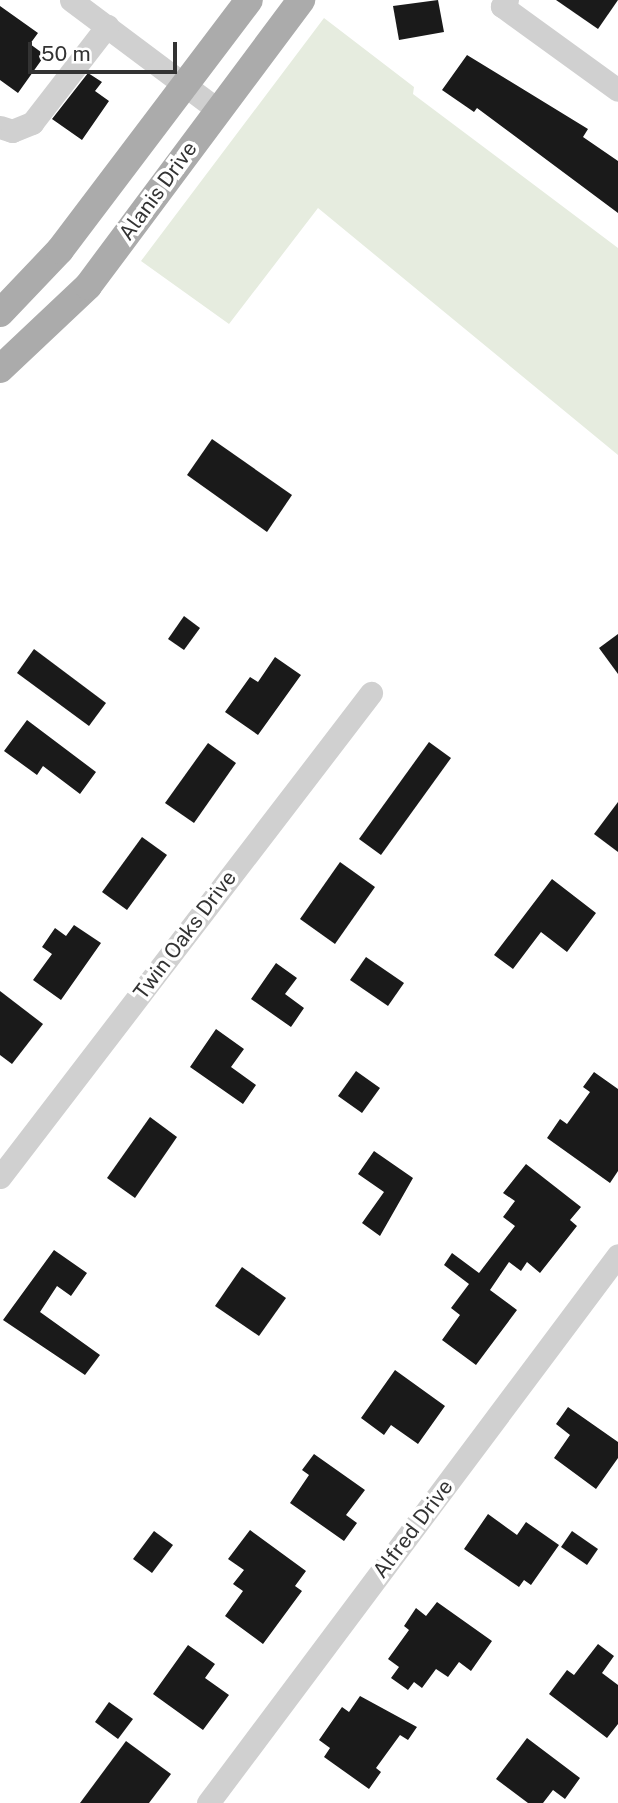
<!DOCTYPE html>
<style>
body{margin:0}
#map{position:relative;width:618px;height:1803px;overflow:hidden;background:#fff;font-family:"Public Sans",sans-serif}
div>[style]{position:absolute}
.green>*{inset:0;background:#e6ecdf}
.building>*{inset:0;background:#1a1a1a}
.minor>*{height:23px;margin:-11.5px;padding:0 11.5px;transform-origin:11.5px;border-radius:11.5px;background:#d0d0d0}
.major>*{height:28px;margin:-14px;padding:0 14px;transform-origin:14px;border-radius:14px;background:#ababab}
span{translate:-50% -50%;white-space:nowrap;text-align:center;line-height:1.15;-webkit-text-stroke:7px #fff;paint-order:stroke}
.street-label{font-size:21px;color:#333}
.scale{position:absolute;left:28px;top:42px;width:149px;height:32px;box-sizing:border-box;border:4px solid #333;border-top:0;padding-left:9px;font-size:21px;line-height:24px;white-space:nowrap;color:#333;-webkit-text-stroke:5px #fff;paint-order:stroke}
</style>
<div id="map">
<div class="green">
<i style="clip-path:polygon(324px 18px,414px 87px,413px 94px,618px 248px,618px 455px,318px 208px,229px 324px,141px 261px)"></i>
</div>
<div class="building">
<i style="clip-path:polygon(438px 0,444px 32px,399px 40px,393px 6px)"></i>
<i style="clip-path:polygon(556px 0,618px 0,598px 29px)"></i>
<i style="clip-path:polygon(0 6px,38px 33px,30px 44px,45px 55px,18px 93px,0 80px)"></i>
<i style="clip-path:polygon(467px 55px,588px 129px,583px 137px,618px 161px,618px 213px,477px 108px,474px 112px,442px 90px)"></i>
<i style="clip-path:polygon(88px 73px,102px 82px,95px 91px,109px 101px,82px 140px,52px 119px)"></i>
<i style="clip-path:polygon(212px 439px,292px 495px,267px 532px,187px 475px)"></i>
<i style="clip-path:polygon(184px 616px,200px 628px,184px 650px,168px 639px)"></i>
<i style="clip-path:polygon(618px 634px,618px 674px,599px 648px)"></i>
<i style="clip-path:polygon(34px 649px,106px 703px,89px 726px,17px 673px)"></i>
<i style="clip-path:polygon(275px 657px,301px 675px,258px 735px,225px 712px,250px 677px,258px 682px)"></i>
<i style="clip-path:polygon(27px 720px,96px 772px,80px 794px,43px 766px,37px 775px,4px 751px)"></i>
<i style="clip-path:polygon(429px 742px,451px 758px,381px 855px,359px 839px)"></i>
<i style="clip-path:polygon(208px 743px,236px 763px,194px 823px,165px 803px)"></i>
<i style="clip-path:polygon(618px 802px,618px 852px,594px 834px)"></i>
<i style="clip-path:polygon(142px 837px,167px 855px,127px 910px,102px 892px)"></i>
<i style="clip-path:polygon(340px 862px,375px 887px,335px 944px,300px 919px)"></i>
<i style="clip-path:polygon(552px 879px,596px 913px,567px 952px,541px 932px,513px 969px,494px 955px)"></i>
<i style="clip-path:polygon(74px 925px,101px 943px,61px 1000px,33px 980px,52px 954px,42px 947px,55px 928px,66px 936px)"></i>
<i style="clip-path:polygon(366px 957px,404px 983px,388px 1006px,350px 980px)"></i>
<i style="clip-path:polygon(276px 963px,297px 978px,285px 994px,304px 1008px,291px 1027px,251px 999px)"></i>
<i style="clip-path:polygon(0 991px,43px 1024px,12px 1064px,0 1055px)"></i>
<i style="clip-path:polygon(216px 1029px,244px 1049px,231px 1067px,256px 1085px,243px 1104px,190px 1067px)"></i>
<i style="clip-path:polygon(356px 1071px,380px 1088px,362px 1113px,338px 1096px)"></i>
<i style="clip-path:polygon(594px 1072px,618px 1089px,618px 1171px,610px 1183px,547px 1138px,560px 1119px,567px 1124px,590px 1092px,583px 1087px)"></i>
<i style="clip-path:polygon(150px 1117px,177px 1137px,135px 1198px,107px 1178px)"></i>
<i style="clip-path:polygon(374px 1151px,413px 1178px,380px 1236px,362px 1223px,384px 1192px,358px 1174px)"></i>
<i style="clip-path:polygon(526px 1164px,581px 1207px,570px 1220px,577px 1226px,540px 1273px,527px 1262px,521px 1271px,509px 1262px,490px 1290px,517px 1310px,476px 1365px,442px 1340px,460px 1315px,451px 1308px,469px 1284px,444px 1265px,452px 1253px,479px 1273px,515px 1226px,503px 1217px,515px 1201px,503px 1193px)"></i>
<i style="clip-path:polygon(54px 1250px,87px 1273px,71px 1296px,57px 1286px,40px 1312px,100px 1355px,85px 1375px,3px 1320px)"></i>
<i style="clip-path:polygon(242px 1267px,286px 1298px,259px 1336px,215px 1306px)"></i>
<i style="clip-path:polygon(395px 1370px,445px 1406px,418px 1444px,391px 1425px,384px 1435px,361px 1418px)"></i>
<i style="clip-path:polygon(568px 1407px,618px 1442px,618px 1458px,596px 1489px,554px 1458px,570px 1435px,556px 1424px)"></i>
<i style="clip-path:polygon(314px 1454px,365px 1490px,346px 1515px,357px 1523px,344px 1541px,290px 1503px,309px 1475px,302px 1470px)"></i>
<i style="clip-path:polygon(488px 1514px,517px 1535px,526px 1522px,559px 1545px,531px 1585px,524px 1580px,519px 1587px,464px 1549px)"></i>
<i style="clip-path:polygon(250px 1530px,306px 1571px,295px 1586px,302px 1591px,263px 1644px,225px 1616px,243px 1591px,233px 1584px,244px 1570px,228px 1559px)"></i>
<i style="clip-path:polygon(154px 1531px,173px 1545px,152px 1573px,133px 1559px)"></i>
<i style="clip-path:polygon(572px 1531px,598px 1549px,587px 1565px,561px 1547px)"></i>
<i style="clip-path:polygon(437px 1602px,492px 1641px,471px 1671px,459px 1662px,448px 1677px,436px 1669px,422px 1688px,414px 1682px,408px 1690px,391px 1678px,399px 1667px,388px 1659px,409px 1630px,404px 1626px,416px 1608px,426px 1616px)"></i>
<i style="clip-path:polygon(598px 1644px,614px 1656px,602px 1673px,618px 1685px,618px 1724px,607px 1738px,549px 1694px,567px 1670px,574px 1675px)"></i>
<i style="clip-path:polygon(188px 1645px,215px 1664px,205px 1678px,229px 1695px,203px 1730px,153px 1694px)"></i>
<i style="clip-path:polygon(360px 1696px,417px 1727px,408px 1740px,400px 1735px,376px 1768px,381px 1772px,369px 1789px,324px 1757px,330px 1748px,319px 1740px,342px 1707px,349px 1712px)"></i>
<i style="clip-path:polygon(109px 1702px,133px 1719px,118px 1739px,95px 1722px)"></i>
<i style="clip-path:polygon(527px 1738px,580px 1778px,565px 1799px,553px 1790px,543px 1803px,528px 1803px,496px 1779px)"></i>
<i style="clip-path:polygon(126px 1741px,171px 1774px,149px 1803px,80px 1803px)"></i>
</div>
<div class="minor">
<i style="left:71px;top:0;width:184px;rotate:36.8deg"></i>
<i style="left:507px;top:0;width:8px;rotate:130deg"></i>
<i style="left:502px;top:6px;width:143px;rotate:35.9deg"></i>
<i style="left:0;top:127px;width:13px;rotate:18deg"></i>
<i style="left:12px;top:131px;width:22px;rotate:-22deg"></i>
<i style="left:32px;top:123px;width:123px;rotate:-52.3deg"></i>
<i style="left:0;top:1177px;width:610px;rotate:-52.53deg"></i>
<i style="left:208px;top:1803px;width:684px;rotate:-53.2deg"></i>
</div>
<div class="major">
<i style="left:0;top:313px;width:87px;rotate:-46.4deg"></i>
<i style="left:60px;top:250px;width:313px;rotate:-52.9deg"></i>
<i style="left:0;top:369px;width:121px;rotate:-43.3deg"></i>
<i style="left:88px;top:286px;width:357px;rotate:-53.3deg"></i>
</div>
<div class="street-label">
<span style="left:158px;top:191px;rotate:-54deg">Alanis Drive</span>
<span style="left:185px;top:935px;rotate:-53deg">Twin Oaks Drive</span>
<span style="left:413px;top:1529px;rotate:-53deg">Alfred Drive</span>
</div>
<div class="scale">50 m</div>
</div>
